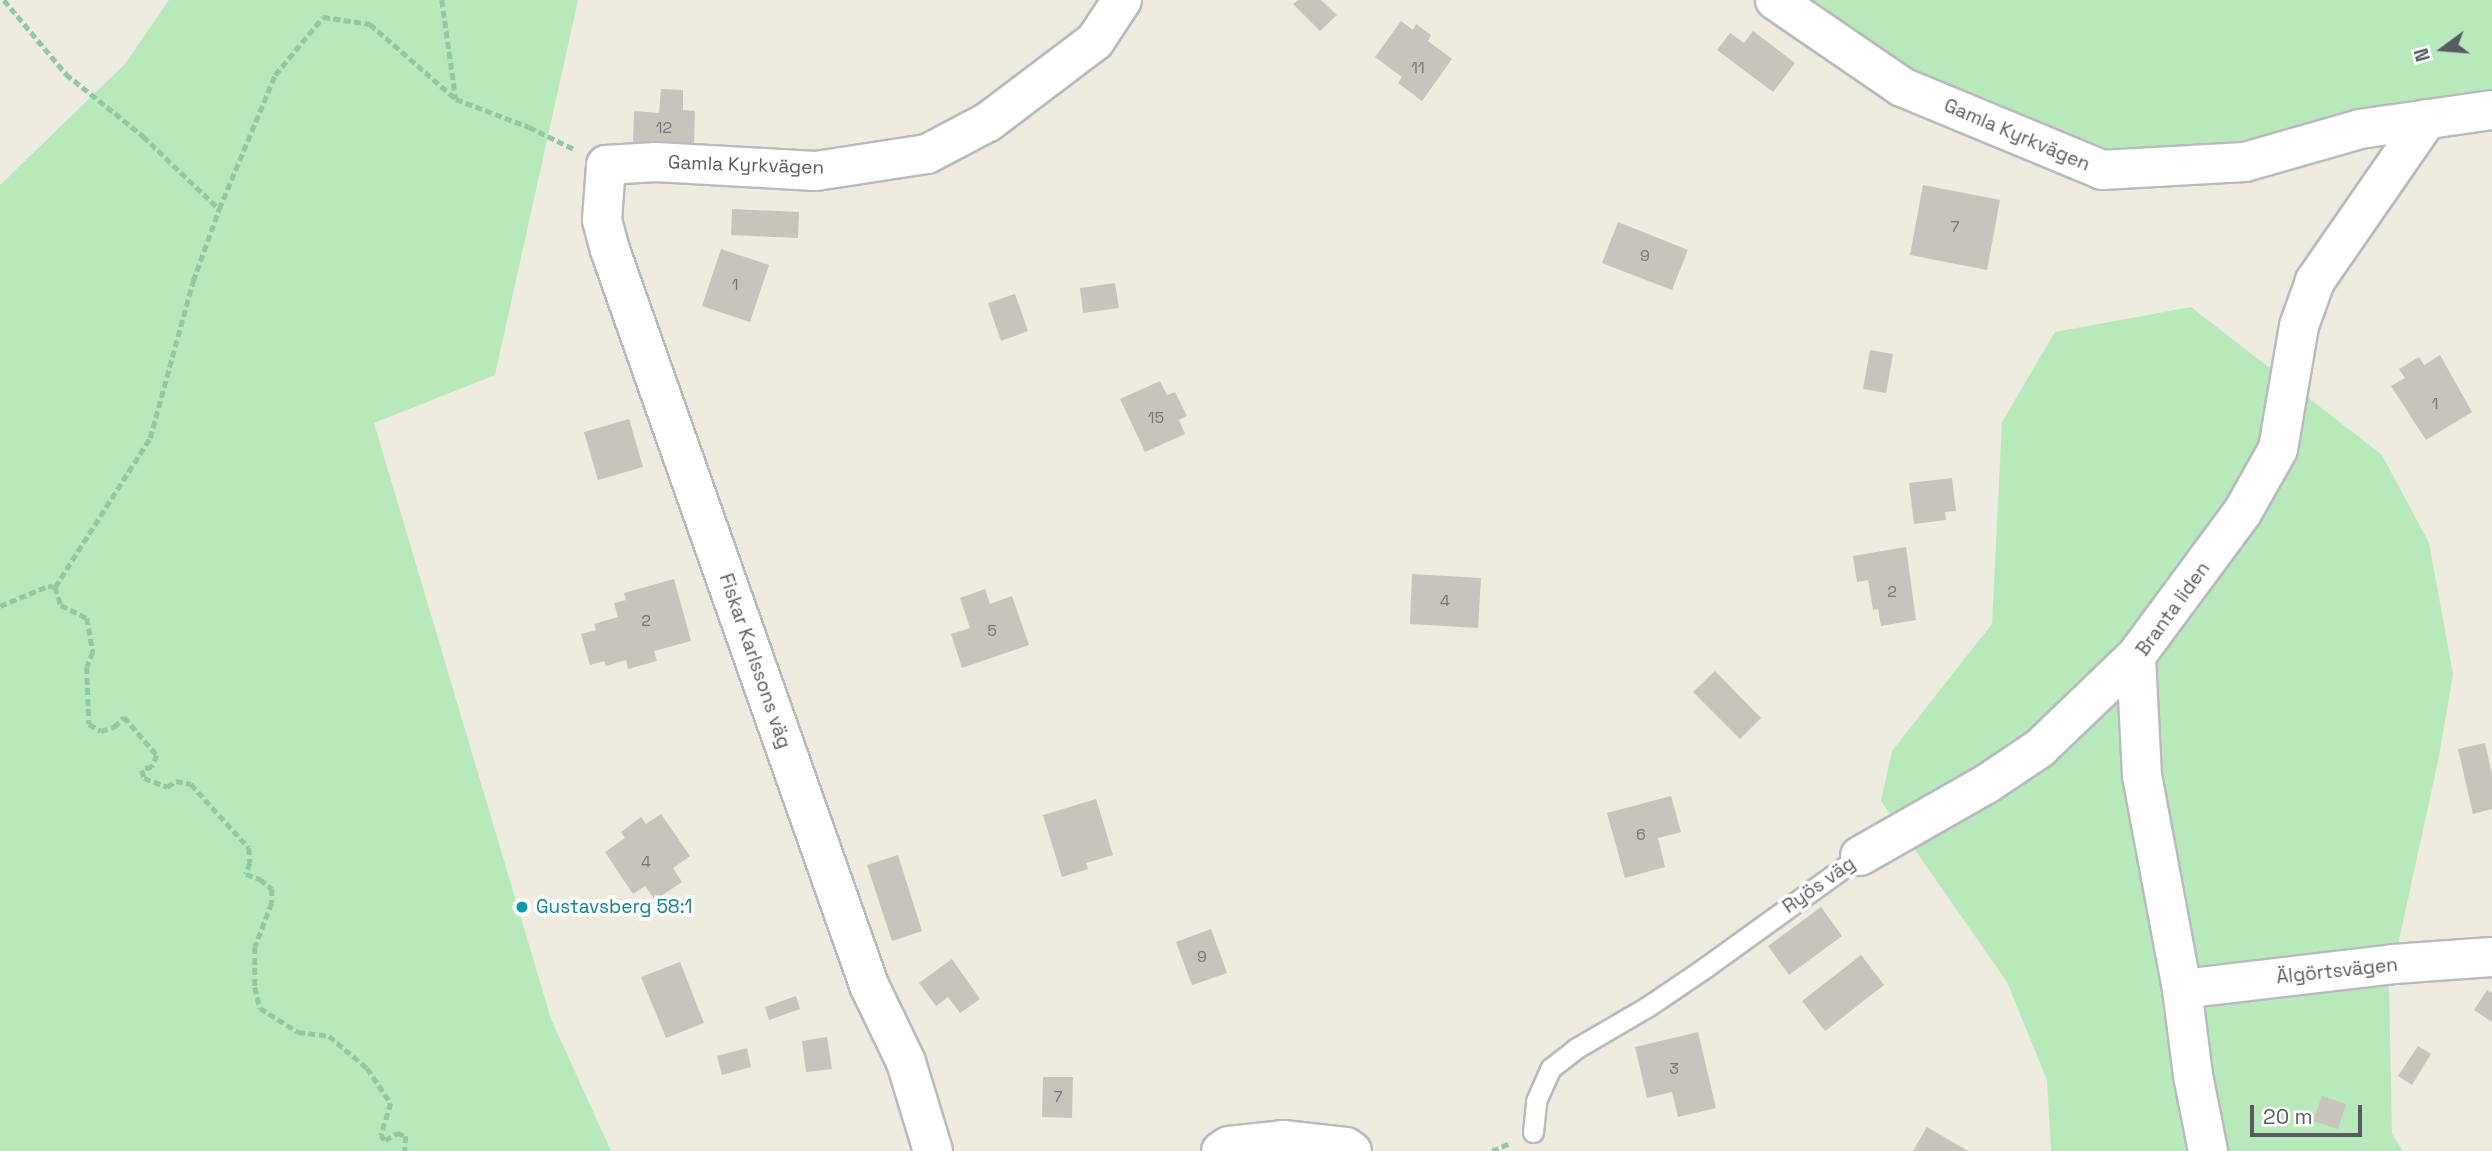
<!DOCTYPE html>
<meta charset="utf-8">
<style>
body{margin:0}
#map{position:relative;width:2492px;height:1151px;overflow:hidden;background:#eeebdf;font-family:"Space Grotesk",sans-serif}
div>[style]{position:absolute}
.green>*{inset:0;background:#b8e9ba}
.building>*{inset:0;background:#c8c4bc}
.path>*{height:4.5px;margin-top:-2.25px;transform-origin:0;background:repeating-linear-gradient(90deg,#91caa2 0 7px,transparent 0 10.5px)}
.roads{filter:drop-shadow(2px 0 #b8bac0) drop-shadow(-2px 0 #b8bac0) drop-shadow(0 2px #b8bac0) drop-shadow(0 -2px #b8bac0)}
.lane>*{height:19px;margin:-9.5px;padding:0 9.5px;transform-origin:9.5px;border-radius:9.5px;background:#fff}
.street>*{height:38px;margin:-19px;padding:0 19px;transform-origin:19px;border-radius:19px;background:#fff}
.dots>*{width:19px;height:19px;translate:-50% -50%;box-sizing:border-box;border:4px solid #fff;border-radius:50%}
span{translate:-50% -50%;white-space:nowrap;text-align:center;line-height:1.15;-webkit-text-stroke:7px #fff;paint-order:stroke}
.number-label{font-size:16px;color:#747678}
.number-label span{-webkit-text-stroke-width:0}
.street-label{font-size:19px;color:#585c62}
.culture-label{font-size:19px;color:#0d838f}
.left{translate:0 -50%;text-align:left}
.north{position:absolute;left:2408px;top:14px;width:70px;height:70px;-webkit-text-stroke:5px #fff;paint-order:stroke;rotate:254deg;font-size:19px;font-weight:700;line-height:28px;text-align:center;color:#585c62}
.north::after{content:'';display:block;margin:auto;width:24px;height:32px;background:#585c62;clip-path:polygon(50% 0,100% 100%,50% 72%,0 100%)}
.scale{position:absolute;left:2250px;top:1105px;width:112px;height:32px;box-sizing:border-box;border:4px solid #585c62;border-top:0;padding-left:9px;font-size:21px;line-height:24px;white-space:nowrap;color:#585c62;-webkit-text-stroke:5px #fff;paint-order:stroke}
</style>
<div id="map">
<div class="green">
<i style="clip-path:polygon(169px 0,578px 0,495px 375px,374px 423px,551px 1019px,611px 1151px,0 1151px,0 185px,125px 64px)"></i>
<i style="clip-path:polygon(1798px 0,2492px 0,2492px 95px,2245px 148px,2112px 156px,1904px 73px)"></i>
<i style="clip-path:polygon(2191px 307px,2382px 455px,2429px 543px,2453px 674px,2438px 761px,2389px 986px,2392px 1134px,2403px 1151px,2051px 1151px,2047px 1080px,2007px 982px,1881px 801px,1892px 751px,1992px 624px,2002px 422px,2055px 332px)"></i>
</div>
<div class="building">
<i style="clip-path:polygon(1298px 0,1321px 0,1337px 15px,1320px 31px,1293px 4px)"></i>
<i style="clip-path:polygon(1401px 21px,1413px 30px,1416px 24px,1431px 35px,1428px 41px,1452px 59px,1422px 101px,1398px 83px,1402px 77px,1375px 57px)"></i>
<i style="clip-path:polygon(1753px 31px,1795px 63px,1773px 92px,1717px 50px,1730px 33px,1744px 43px)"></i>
<i style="clip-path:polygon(661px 89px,683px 90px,683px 110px,695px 111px,694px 147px,633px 143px,634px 111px,659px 113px)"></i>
<i style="clip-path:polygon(1923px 185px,2000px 200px,1987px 270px,1910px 255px)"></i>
<i style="clip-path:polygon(732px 209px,799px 212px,798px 238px,731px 235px)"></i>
<i style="clip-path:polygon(1618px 222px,1688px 250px,1672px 290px,1602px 263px)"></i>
<i style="clip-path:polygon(721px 249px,769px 265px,750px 322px,702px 306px)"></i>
<i style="clip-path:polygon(1115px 283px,1119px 308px,1083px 313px,1080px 288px)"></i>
<i style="clip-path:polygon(1015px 294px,1028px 331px,1001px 341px,988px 303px)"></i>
<i style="clip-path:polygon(1870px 350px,1893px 354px,1886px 393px,1863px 389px)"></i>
<i style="clip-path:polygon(2440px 355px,2472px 412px,2426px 440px,2391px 386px,2405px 378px,2399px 369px,2419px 357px,2424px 365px)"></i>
<i style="clip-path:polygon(1160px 381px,1167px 395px,1175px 392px,1187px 416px,1179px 420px,1185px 434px,1145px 452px,1120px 399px)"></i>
<i style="clip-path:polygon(629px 419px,643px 467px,598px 480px,584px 432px)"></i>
<i style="clip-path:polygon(1952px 478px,1956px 511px,1945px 512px,1946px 520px,1914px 524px,1909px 483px)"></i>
<i style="clip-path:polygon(1906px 547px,1916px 620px,1881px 626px,1878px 609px,1873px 610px,1868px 580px,1857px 582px,1853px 556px)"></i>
<i style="clip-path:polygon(1412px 574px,1481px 578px,1478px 628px,1410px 624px)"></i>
<i style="clip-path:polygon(674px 579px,691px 641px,654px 651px,657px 661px,628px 669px,626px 660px,606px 666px,604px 661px,590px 665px,581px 634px,596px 630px,594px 624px,618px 617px,614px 603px,626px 600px,624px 593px)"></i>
<i style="clip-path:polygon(985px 589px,990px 604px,1012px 596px,1029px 645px,962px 668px,951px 634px,970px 628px,960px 598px)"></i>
<i style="clip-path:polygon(1715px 671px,1761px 718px,1740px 739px,1693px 692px)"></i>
<i style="clip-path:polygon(2485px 743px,2492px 774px,2492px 809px,2473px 814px,2458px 749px)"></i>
<i style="clip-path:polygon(1671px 796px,1681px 832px,1658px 838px,1665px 867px,1625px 878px,1607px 813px)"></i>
<i style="clip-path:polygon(1096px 799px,1113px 855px,1086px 863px,1088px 869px,1062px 877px,1043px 815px)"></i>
<i style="clip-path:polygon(661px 814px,690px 856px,673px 868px,682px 882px,655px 900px,645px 886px,633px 894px,605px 852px,625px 838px,621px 832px,641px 817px,646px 824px)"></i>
<i style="clip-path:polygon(898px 855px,922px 931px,892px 941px,867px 865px)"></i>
<i style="clip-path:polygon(1821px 907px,1842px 936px,1789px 975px,1768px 946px)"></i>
<i style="clip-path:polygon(1211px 929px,1227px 973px,1192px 985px,1176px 942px)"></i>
<i style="clip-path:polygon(1861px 955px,1884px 985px,1825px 1031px,1802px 1001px)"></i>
<i style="clip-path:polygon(952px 959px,980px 999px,960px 1013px,948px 997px,936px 1006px,919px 983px)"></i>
<i style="clip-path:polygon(680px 962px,704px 1023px,666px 1038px,641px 977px)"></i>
<i style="clip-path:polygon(2487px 990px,2492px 993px,2492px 1022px,2474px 1010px)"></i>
<i style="clip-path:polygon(796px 996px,800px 1009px,769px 1020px,765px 1007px)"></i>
<i style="clip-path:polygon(1698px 1032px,1716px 1108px,1678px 1117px,1672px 1092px,1647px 1098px,1635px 1047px)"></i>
<i style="clip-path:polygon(827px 1037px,832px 1069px,806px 1072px,802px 1041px)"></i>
<i style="clip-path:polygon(2418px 1046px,2431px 1054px,2412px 1085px,2398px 1076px)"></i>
<i style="clip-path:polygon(747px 1048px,751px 1067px,722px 1075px,717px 1056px)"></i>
<i style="clip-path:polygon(1043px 1077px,1073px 1077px,1072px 1118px,1042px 1117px)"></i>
<i style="clip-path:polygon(2322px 1096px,2346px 1104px,2338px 1129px,2313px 1121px)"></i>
<i style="clip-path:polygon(1927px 1127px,1968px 1151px,1913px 1151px)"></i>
</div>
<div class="path">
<i style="left:4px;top:0;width:97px;rotate:50deg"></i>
<i style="left:66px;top:74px;width:99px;rotate:38.8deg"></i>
<i style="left:143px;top:136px;width:105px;rotate:43.8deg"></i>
<i style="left:219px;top:209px;width:145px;rotate:-67.3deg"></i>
<i style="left:275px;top:75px;width:75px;rotate:-50.4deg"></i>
<i style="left:323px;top:17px;width:48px;rotate:8.5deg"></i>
<i style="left:370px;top:24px;width:114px;rotate:41.1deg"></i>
<i style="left:456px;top:99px;width:78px;rotate:21deg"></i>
<i style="left:529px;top:127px;width:50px;rotate:26.1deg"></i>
<i style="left:442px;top:0;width:100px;rotate:82deg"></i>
<i style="left:55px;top:587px;width:19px;rotate:72deg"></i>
<i style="left:61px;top:605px;width:29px;rotate:27deg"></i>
<i style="left:87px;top:618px;width:35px;rotate:80deg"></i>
<i style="left:93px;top:652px;width:16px;rotate:112deg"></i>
<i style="left:87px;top:667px;width:57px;rotate:88deg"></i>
<i style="left:89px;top:724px;width:14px;rotate:30deg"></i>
<i style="left:101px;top:731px;width:14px;rotate:-17deg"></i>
<i style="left:114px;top:727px;width:14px;rotate:-45deg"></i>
<i style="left:124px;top:717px;width:50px;rotate:49deg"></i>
<i style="left:157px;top:755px;width:13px;rotate:113deg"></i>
<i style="left:152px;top:767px;width:10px;rotate:163deg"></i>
<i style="left:142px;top:770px;width:8px;rotate:76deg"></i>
<i style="left:144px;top:778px;width:25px;rotate:21deg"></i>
<i style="left:167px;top:787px;width:11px;rotate:-34deg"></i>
<i style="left:176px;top:781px;width:15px;rotate:11deg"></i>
<i style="left:191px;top:784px;width:86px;rotate:47.8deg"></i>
<i style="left:249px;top:848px;width:15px;rotate:86deg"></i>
<i style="left:250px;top:863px;width:12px;rotate:110deg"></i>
<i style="left:246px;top:874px;width:15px;rotate:20deg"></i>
<i style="left:260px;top:879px;width:16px;rotate:40deg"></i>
<i style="left:272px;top:889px;width:14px;rotate:90deg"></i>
<i style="left:272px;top:903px;width:47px;rotate:111.1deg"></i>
<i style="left:255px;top:947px;width:40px;rotate:90deg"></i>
<i style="left:255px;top:987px;width:22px;rotate:77deg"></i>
<i style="left:260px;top:1008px;width:45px;rotate:32.3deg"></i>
<i style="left:298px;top:1032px;width:31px;rotate:7deg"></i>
<i style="left:329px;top:1036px;width:50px;rotate:40.1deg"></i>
<i style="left:367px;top:1068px;width:42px;rotate:55.6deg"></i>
<i style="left:391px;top:1103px;width:34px;rotate:107deg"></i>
<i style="left:381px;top:1135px;width:6px;rotate:51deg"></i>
<i style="left:385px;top:1140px;width:14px;rotate:-30deg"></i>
<i style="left:397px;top:1133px;width:9px;rotate:18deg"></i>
<i style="left:406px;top:1136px;width:15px;rotate:94deg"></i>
<i style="left:55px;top:587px;width:177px;rotate:-57.5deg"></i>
<i style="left:150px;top:438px;width:163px;rotate:-74.7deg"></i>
<i style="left:193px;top:281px;width:77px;rotate:-70.1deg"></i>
<i style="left:0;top:606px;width:52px;rotate:-22.6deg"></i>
<i style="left:48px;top:586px;width:7px;rotate:8deg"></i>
<i style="left:1492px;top:1151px;width:20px;rotate:-24deg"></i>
</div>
<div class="roads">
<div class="lane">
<i style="left:1533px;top:1132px;width:31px;rotate:-84deg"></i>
<i style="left:1536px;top:1101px;width:36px;rotate:-66deg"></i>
<i style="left:1551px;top:1068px;width:31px;rotate:-38deg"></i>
<i style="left:1575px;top:1049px;width:83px;rotate:-30.3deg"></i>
<i style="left:1647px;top:1007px;width:71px;rotate:-34.1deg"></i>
<i style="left:1706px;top:967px;width:190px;rotate:-35.8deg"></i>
</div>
<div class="street">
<i style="left:1775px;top:0;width:154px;rotate:34.4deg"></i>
<i style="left:1902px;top:87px;width:217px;rotate:22.5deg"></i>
<i style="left:2102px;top:170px;width:143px;rotate:-3.2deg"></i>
<i style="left:2245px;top:162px;width:120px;rotate:-16deg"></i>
<i style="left:2360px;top:129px;width:133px;rotate:-8.2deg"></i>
<i style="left:1860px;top:856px;width:147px;rotate:-29.7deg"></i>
<i style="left:1988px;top:783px;width:63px;rotate:-33.9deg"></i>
<i style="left:2040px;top:748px;width:133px;rotate:-43.8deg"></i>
<i style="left:2182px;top:989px;width:213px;rotate:-6.7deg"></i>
<i style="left:2394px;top:964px;width:98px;rotate:-4.1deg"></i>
<i style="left:933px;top:1151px;width:93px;rotate:-106.9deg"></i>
<i style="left:906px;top:1062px;width:85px;rotate:-115.7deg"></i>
<i style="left:869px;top:985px;width:779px;rotate:-109.41deg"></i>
<i style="left:610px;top:250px;width:31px;rotate:-105deg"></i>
<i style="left:602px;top:220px;width:55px;rotate:-85.8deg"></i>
<i style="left:606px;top:165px;width:50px;rotate:-3.4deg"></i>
<i style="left:656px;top:162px;width:160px;rotate:3.2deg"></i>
<i style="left:816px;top:171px;width:112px;rotate:-8.7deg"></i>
<i style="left:927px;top:154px;width:69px;rotate:-27.7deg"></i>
<i style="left:988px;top:122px;width:134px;rotate:-37.1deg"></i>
<i style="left:1095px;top:41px;width:49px;rotate:-56.6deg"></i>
<i style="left:1221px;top:1151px;width:9px;rotate:-32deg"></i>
<i style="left:1229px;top:1146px;width:54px;rotate:-6.3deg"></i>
<i style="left:1283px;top:1140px;width:63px;rotate:6.3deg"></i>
<i style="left:1346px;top:1147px;width:7px;rotate:34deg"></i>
<i style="left:2208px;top:1151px;width:77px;rotate:-101.2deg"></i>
<i style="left:2193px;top:1075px;width:87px;rotate:-97.3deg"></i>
<i style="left:2182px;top:989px;width:217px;rotate:-100.6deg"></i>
<i style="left:2142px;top:776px;width:120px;rotate:-92.9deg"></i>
<i style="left:2136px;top:656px;width:178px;rotate:-53.5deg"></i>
<i style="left:2242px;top:513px;width:73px;rotate:-60.6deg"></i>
<i style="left:2278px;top:449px;width:125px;rotate:-80.3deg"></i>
<i style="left:2299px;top:326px;width:48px;rotate:-70.4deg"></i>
<i style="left:2315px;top:281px;width:197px;rotate:-55.3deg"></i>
</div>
</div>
<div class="dots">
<i style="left:522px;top:907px;background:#0f9aa8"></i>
</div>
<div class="number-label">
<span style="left:1418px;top:68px">11</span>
<span style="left:664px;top:128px">12</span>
<span style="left:1955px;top:227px">7</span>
<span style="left:1645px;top:256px">9</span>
<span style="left:735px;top:285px">1</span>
<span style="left:2435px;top:404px">1</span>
<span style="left:1156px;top:418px">15</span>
<span style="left:1892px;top:592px">2</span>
<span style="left:1445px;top:601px">4</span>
<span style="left:646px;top:621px">2</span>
<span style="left:992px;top:631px">5</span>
<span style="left:1641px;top:835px">6</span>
<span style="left:646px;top:862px">4</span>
<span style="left:1202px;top:957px">9</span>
<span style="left:1674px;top:1069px">3</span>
<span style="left:1058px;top:1097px">7</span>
</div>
<div class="street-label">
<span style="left:2017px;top:135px;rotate:23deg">Gamla Kyrkvägen</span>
<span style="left:746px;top:165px;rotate:2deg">Gamla Kyrkvägen</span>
<span style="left:2173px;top:609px;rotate:-54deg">Branta liden</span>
<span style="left:755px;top:661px;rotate:71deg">Fiskar Karlssons väg</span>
<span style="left:1819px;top:885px;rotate:-35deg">Ryös väg</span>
<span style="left:2337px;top:971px;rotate:-6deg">Älgörtsvägen</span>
</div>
<div class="culture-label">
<span class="left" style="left:536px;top:907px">Gustavsberg 58:1</span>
</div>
<div class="north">N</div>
<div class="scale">20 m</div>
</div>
